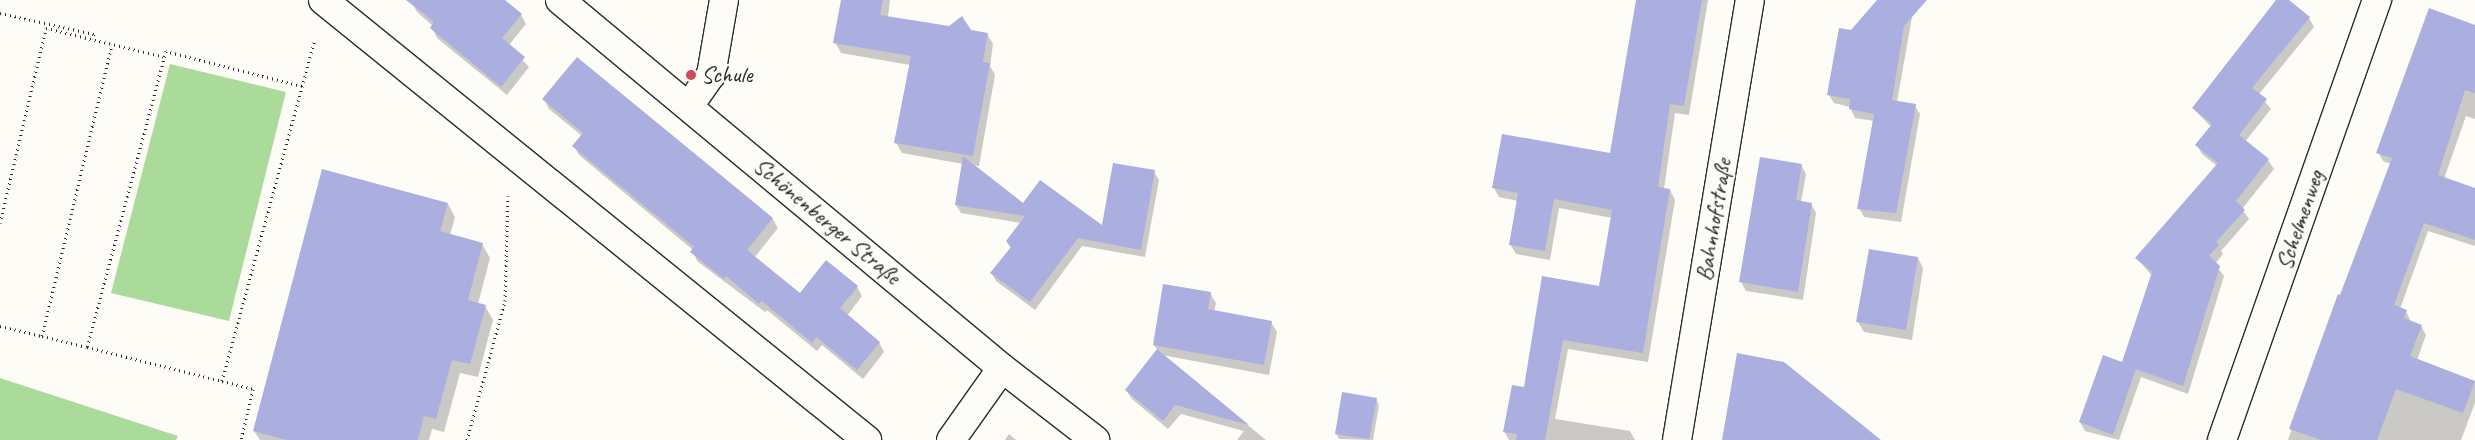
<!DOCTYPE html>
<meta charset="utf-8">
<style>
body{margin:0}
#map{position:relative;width:2475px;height:440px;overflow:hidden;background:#fdfcf7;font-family:Caveat,sans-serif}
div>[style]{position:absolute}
.green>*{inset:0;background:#abdb9a}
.shadow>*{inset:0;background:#0003}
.building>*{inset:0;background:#abafe0}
.path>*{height:3px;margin-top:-1.5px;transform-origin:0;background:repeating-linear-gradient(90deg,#2b2b2b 0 1px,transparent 0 5px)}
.roads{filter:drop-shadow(1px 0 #2b2b2b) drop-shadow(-1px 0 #2b2b2b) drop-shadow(0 1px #2b2b2b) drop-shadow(0 -1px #2b2b2b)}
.minor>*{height:28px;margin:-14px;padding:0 14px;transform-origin:14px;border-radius:14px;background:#fdfcf7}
.dots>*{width:14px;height:14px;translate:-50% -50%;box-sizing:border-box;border:2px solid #fdfcf7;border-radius:50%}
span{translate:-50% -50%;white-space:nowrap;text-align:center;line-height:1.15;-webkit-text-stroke:4px #fdfcf7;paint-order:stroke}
.poi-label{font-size:24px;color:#2b2b2b}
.left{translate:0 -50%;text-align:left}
.street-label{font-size:24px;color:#2b2b2b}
</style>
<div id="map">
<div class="green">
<i style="clip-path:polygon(170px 64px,286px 92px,229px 321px,111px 293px)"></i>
<i style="clip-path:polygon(0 378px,178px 436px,176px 440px,0 440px)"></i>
</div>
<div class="shadow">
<i style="clip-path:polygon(414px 0,503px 0,521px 15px,526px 24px,509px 45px,529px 67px,507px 95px,437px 38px,432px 28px,433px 26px,417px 12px,412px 3px)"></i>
<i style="clip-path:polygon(842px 0,890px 0,888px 17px,987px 34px,993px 44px,990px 66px,995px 75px,979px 166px,972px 165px,1023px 204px,1103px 227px,1154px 172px,1159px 180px,1145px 257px,1082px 246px,1035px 310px,996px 281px,992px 273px,1011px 249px,1007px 241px,1021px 223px,961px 213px,956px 205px,963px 164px,902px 153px,896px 143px,910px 65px,841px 53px,835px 42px)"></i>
<i style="clip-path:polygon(1637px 0,1708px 0,1689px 115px,1675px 113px,1664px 189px,1670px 190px,1675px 200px,1648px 362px,1568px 349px,1555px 419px,1630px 431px,1635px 440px,1509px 440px,1504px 431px,1525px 388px,1600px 287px,1612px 218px,1559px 208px,1550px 260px,1516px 254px,1510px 244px,1518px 201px,1499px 197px,1494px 188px,1611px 154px)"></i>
<i style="clip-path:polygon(1892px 0,1915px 0,1897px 102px,1915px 106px,1920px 114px,1901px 222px,1864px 217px,1859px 208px,1874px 121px,1855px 118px,1850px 107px,1834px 103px,1829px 95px)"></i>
<i style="clip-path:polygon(2278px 0,2287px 0,2309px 18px,2314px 27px,2259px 94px,2271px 109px,2245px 142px,2268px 160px,2274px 169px,2242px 209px,2249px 219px,2221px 251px,2223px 254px,2215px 264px,2224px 276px,2188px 394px,2141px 377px,2119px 440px,2085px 431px,2080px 422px,2123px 363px,2152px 276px,2137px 258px,2217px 166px,2202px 154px,2197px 145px,2211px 127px,2193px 108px)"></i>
<i style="clip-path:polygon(2475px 26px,2475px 119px,2466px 116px,2444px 179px,2475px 189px,2475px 246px,2428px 231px,2400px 309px,2406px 311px,2411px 322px,2421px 326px,2426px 335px,2417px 360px,2475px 382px,2475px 403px,2461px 440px,2288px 440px,2338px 295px,2341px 296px,2391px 164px,2383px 161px,2378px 152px)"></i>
<i style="clip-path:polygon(544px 99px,772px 218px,778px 228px,754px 258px,800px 294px,826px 262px,857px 287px,862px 296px,847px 316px,879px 342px,884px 352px,863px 379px,822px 345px,817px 351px,767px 310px,765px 312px,697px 261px,693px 250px,579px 155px,574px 146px,582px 136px,549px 109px)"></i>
<i style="clip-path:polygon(1801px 165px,1806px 174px,1801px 202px,1811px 204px,1816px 213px,1803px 300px,1746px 291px,1741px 282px)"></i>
<i style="clip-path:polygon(448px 204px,455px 217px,450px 235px,482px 244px,490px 258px,478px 304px,485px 306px,493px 320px,478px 377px,460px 373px,444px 432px,432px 429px,429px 440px,260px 440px,254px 431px)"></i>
<i style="clip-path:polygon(1918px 258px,1923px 268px,1912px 340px,1864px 332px,1858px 322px)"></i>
<i style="clip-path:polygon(1210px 293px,1216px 303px,1214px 312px,1271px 322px,1277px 332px,1269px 375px,1162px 355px,1266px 440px,1237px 440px,1244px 431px,1181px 414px,1168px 429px,1132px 399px,1126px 390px,1158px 351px,1154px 345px)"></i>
<i style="clip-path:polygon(1376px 399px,1379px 405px,1373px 440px,1339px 439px,1336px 433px)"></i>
<i style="clip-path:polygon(1009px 434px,1016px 440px,1005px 440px)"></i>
</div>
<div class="building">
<i style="clip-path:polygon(406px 0,505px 0,522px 14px,502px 38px,525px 57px,501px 87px,430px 28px,434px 22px)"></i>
<i style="clip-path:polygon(841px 0,883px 0,880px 15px,949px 26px,962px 16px,971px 30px,988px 33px,983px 62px,990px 63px,973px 156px,894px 143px,911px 56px,833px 43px)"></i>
<i style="clip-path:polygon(1636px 0,1702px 0,1684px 106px,1670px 104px,1658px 187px,1670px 189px,1643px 353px,1563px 340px,1545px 440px,1516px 440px,1517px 434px,1503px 432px,1512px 385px,1524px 387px,1542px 276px,1599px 286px,1612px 210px,1554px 199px,1545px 251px,1509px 245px,1518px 193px,1492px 188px,1502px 134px,1610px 153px)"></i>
<i style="clip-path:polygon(1877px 0,1927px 0,1904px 26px,1892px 100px,1916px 104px,1896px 213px,1857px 209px,1874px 114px,1849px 109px,1850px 99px,1827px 95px,1839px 28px,1851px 30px)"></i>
<i style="clip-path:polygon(2276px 0,2289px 0,2310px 17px,2252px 88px,2267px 99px,2239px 135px,2269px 159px,2236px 201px,2245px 210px,2216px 242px,2219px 245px,2209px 256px,2220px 266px,2183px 386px,2136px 369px,2113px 435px,2079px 422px,2103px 355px,2122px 362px,2152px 272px,2135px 258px,2218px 163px,2195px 145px,2212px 124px,2192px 108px)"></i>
<i style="clip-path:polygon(2429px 8px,2475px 25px,2475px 93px,2465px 90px,2438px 175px,2475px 188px,2475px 240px,2424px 223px,2394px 305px,2407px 310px,2404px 318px,2422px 325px,2410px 356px,2475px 381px,2463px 413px,2396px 389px,2377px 440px,2321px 440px,2289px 429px,2338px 294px,2340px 295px,2392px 158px,2376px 153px)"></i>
<i style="clip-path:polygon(577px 57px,773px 218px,747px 250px,800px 293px,826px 260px,858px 286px,840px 308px,880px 342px,857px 370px,816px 337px,812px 343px,762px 301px,759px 304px,726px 276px,724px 279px,690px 252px,694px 247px,572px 146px,583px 133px,542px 99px)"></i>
<i style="clip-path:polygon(963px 156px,1023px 203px,1040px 180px,1102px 225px,1113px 163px,1155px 170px,1141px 250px,1078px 238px,1030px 302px,990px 273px,1011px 247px,1006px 241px,1025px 216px,955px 205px)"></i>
<i style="clip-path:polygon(1760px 157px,1802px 164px,1796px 200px,1812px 203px,1798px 292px,1739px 282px)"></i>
<i style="clip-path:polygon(322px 169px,448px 203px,440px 231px,483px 243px,468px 300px,486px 305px,470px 364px,452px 360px,436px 419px,424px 416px,418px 440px,287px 440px,253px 431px)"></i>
<i style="clip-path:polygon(1869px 249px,1918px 257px,1906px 330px,1856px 322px)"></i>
<i style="clip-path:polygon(1163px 284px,1211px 292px,1208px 309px,1272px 321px,1264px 365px,1153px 345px)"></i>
<i style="clip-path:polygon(1157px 349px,1249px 425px,1175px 405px,1163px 421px,1125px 390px)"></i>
<i style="clip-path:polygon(1737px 353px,1784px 362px,1881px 440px,1722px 440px)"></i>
<i style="clip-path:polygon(1342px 392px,1377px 398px,1369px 439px,1335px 434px)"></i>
</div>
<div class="path">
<i style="left:0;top:13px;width:96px;rotate:12.6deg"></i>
<i style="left:94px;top:34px;width:5px;rotate:112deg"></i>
<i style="left:302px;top:86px;width:140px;rotate:-165.6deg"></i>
<i style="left:166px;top:51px;width:306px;rotate:104.9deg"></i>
<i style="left:87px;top:347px;width:139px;rotate:14.1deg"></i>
<i style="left:222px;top:381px;width:354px;rotate:-74.8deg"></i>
<i style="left:0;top:223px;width:200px;rotate:-76.7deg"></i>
<i style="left:46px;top:28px;width:122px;rotate:13.7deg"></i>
<i style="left:0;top:326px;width:43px;rotate:13.4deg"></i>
<i style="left:42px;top:336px;width:300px;rotate:-76.5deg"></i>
<i style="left:42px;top:336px;width:46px;rotate:13.7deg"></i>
<i style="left:222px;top:381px;width:32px;rotate:14deg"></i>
<i style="left:253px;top:389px;width:52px;rotate:103.2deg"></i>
<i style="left:467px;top:440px;width:144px;rotate:-74.7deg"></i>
<i style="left:505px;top:301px;width:105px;rotate:-88.4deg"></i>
</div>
<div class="roads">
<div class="minor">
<i style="left:323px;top:0;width:700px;rotate:38.97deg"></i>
<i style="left:560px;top:0;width:575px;rotate:39.78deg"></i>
<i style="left:1002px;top:368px;width:118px;rotate:37.7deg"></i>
<i style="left:689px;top:106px;width:38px;rotate:-55deg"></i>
<i style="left:711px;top:75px;width:76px;rotate:-80.2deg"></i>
<i style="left:951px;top:440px;width:88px;rotate:-54.7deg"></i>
<i style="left:1677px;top:440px;width:446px;rotate:-80.6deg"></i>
<i style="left:2222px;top:440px;width:467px;rotate:-70.6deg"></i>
</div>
</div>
<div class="dots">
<i style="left:691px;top:75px;background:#d1495b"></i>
</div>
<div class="poi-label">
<span class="left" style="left:701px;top:75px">Schule</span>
</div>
<div class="street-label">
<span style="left:1714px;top:220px;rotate:-81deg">Bahnhofstraße</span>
<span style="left:2300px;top:220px;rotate:-71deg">Schelmenweg</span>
<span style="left:827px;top:221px;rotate:40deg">Schönenberger Straße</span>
</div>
</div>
